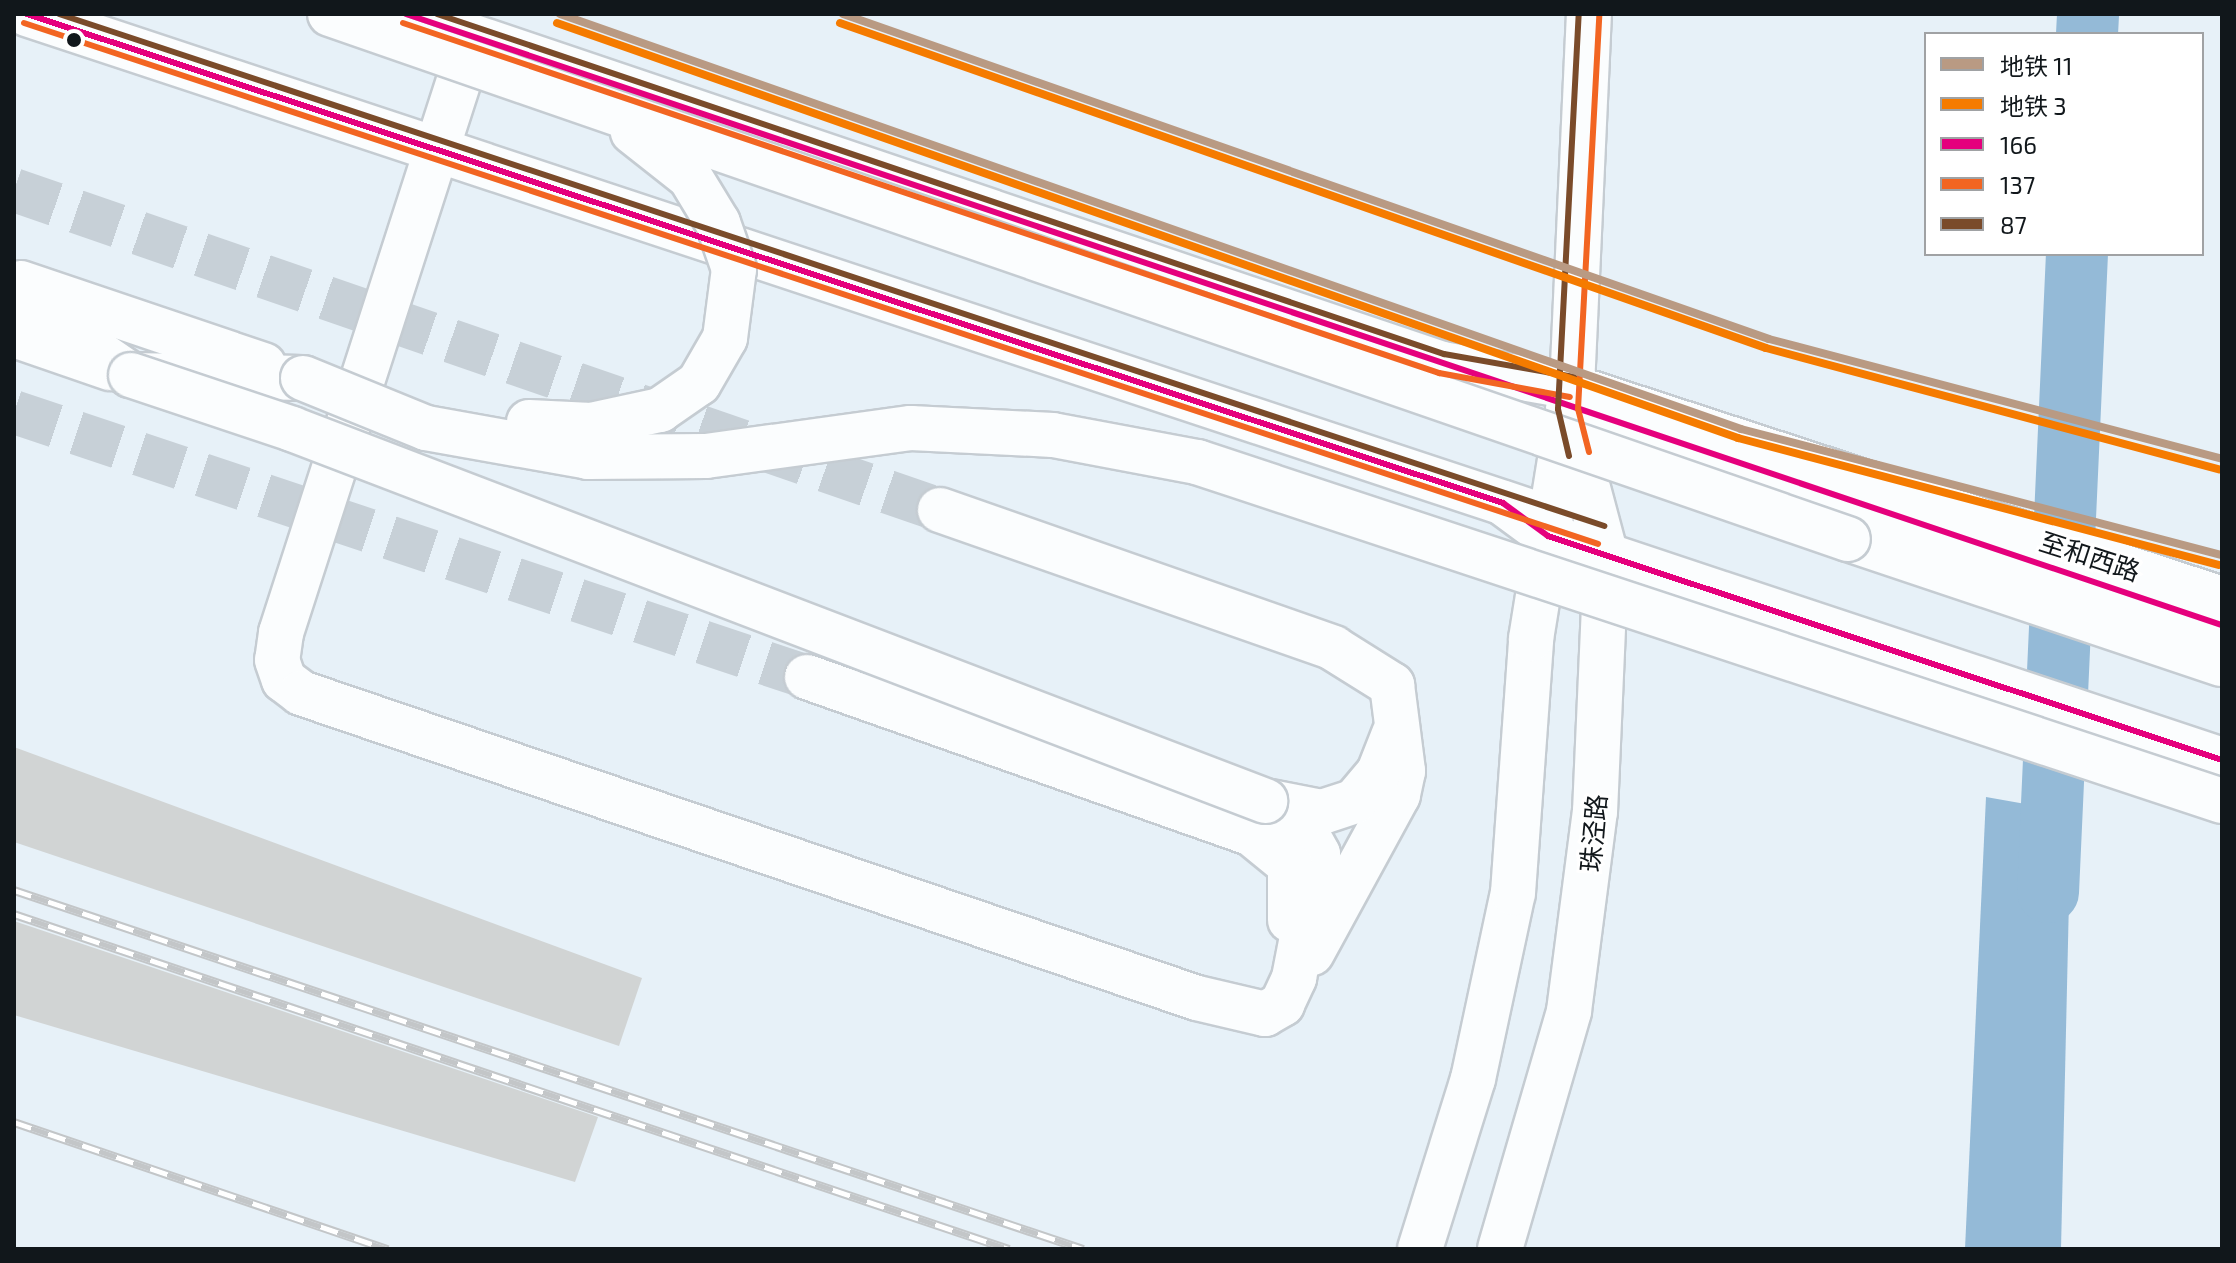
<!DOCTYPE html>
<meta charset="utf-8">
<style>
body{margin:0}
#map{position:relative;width:2236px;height:1263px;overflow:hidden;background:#e7f1f8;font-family:"Exo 2","Noto Sans SC",sans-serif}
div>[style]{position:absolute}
.water>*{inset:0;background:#94bad7}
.river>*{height:62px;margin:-31px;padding:0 31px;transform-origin:31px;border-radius:31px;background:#94bad7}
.building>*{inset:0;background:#d1d4d4}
.minor-tunnel>*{height:44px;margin-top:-22px;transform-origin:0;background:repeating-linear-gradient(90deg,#c7d0d7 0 44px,transparent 0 66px)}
.roads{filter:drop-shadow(2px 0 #c5ccd2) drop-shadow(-2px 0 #c5ccd2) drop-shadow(0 2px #c5ccd2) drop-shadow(0 -2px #c5ccd2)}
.minor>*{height:44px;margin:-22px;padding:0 22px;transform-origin:22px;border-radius:22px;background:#fbfdfe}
.major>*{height:44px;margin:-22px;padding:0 22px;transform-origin:22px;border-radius:22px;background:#fbfdfe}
.highway>*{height:44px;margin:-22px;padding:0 22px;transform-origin:22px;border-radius:22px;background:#fbfdfe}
.rail>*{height:9px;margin-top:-4.5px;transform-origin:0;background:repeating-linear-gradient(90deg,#fff 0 18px,#c3c6c8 0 36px);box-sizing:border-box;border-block:2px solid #c3c6c8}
.bridges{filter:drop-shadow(2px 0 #c5ccd2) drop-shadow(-2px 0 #c5ccd2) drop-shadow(0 2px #c5ccd2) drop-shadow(0 -2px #c5ccd2)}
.minor-bridge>*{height:44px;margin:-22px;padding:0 22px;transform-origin:22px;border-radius:22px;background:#fbfdfe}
.highway-bridge>*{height:44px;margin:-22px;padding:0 22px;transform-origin:22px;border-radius:22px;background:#fbfdfe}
.bus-1>*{height:6px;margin:-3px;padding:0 3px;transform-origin:3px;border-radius:3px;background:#e5007d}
.bus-2>*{height:6px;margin:-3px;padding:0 3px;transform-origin:3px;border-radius:3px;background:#f26522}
.bus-3>*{height:6px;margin:-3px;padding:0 3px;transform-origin:3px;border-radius:3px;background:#7a4b2a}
.metro-1>*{height:8px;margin:-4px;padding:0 4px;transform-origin:4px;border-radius:4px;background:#b99a83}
.metro-2>*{height:8px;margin:-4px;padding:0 4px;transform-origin:4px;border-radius:4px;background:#f57b00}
.dots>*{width:22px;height:22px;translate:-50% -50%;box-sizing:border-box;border:4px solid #fff;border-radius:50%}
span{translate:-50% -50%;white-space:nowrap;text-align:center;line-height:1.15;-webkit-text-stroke:6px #fff;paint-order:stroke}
.street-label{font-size:26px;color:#11171b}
.frame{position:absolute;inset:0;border:16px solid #11171b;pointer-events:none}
.legend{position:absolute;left:1924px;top:32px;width:280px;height:224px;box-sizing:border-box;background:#fff;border:2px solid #a0a2a4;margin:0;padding:10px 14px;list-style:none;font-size:24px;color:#11171b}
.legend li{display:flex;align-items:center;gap:16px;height:40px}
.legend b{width:40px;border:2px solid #a0a2a4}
</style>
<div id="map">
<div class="water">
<i style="clip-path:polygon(1986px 797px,2071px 812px,2061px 1249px,1965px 1249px)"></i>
</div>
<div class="river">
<i style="left:2087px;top:34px;width:20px;rotate:-87deg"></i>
<i style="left:2048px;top:892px;width:639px;rotate:-87.4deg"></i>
</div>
<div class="building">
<i style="clip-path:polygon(14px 747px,642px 978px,619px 1046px,14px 842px)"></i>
<i style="clip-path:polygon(14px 921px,598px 1117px,575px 1182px,14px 1015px)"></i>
</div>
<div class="minor-tunnel">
<i style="left:14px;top:190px;width:980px;rotate:19.06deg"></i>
<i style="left:14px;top:412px;width:836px;rotate:18.48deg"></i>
</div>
<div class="roads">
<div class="minor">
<i style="left:473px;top:37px;width:626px;rotate:107.86deg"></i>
<i style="left:281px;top:633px;width:27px;rotate:98deg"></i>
<i style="left:277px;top:660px;width:21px;rotate:71deg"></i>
<i style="left:284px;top:680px;width:21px;rotate:37deg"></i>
<i style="left:301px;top:693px;width:946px;rotate:18.8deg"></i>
<i style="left:1197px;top:998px;width:70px;rotate:13.2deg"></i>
<i style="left:1265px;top:1014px;width:20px;rotate:-30deg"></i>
<i style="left:1282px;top:1004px;width:29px;rotate:-65deg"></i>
<i style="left:1294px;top:978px;width:126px;rotate:-79deg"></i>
<i style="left:1318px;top:854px;width:31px;rotate:-119deg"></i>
<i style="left:1303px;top:827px;width:46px;rotate:-145.6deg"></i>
<i style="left:14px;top:335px;width:102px;rotate:19deg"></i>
<i style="left:940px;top:510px;width:417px;rotate:19.3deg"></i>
<i style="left:1333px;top:648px;width:70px;rotate:32.1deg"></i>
<i style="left:1392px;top:685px;width:87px;rotate:82.7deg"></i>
<i style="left:1403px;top:771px;width:25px;rotate:102deg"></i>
<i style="left:1398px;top:795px;width:180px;rotate:118.6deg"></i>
<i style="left:807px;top:677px;width:472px;rotate:19.4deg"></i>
<i style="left:1252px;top:834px;width:49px;rotate:39.2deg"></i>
<i style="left:1290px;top:865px;width:55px;rotate:90deg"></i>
<i style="left:1271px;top:802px;width:52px;rotate:11.1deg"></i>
<i style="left:1322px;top:812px;width:35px;rotate:-18deg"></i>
<i style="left:1355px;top:801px;width:38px;rotate:-50deg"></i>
<i style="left:1379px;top:772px;width:41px;rotate:-68.5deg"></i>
</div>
<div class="major">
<i style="left:27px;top:14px;width:1594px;rotate:18.32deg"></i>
<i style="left:406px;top:14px;width:1094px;rotate:18.67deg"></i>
<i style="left:1442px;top:364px;width:132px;rotate:10deg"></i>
<i style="left:1572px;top:387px;width:684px;rotate:18.06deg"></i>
<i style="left:1420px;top:1249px;width:178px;rotate:-72.7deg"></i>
<i style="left:1473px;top:1079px;width:190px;rotate:-77.9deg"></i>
<i style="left:1513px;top:893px;width:255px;rotate:-85.9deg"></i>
<i style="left:1531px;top:639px;width:255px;rotate:-80.8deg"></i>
<i style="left:1572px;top:387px;width:373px;rotate:-87.4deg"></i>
<i style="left:1500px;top:1249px;width:248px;rotate:-73.8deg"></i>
<i style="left:1569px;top:1011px;width:201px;rotate:-82.6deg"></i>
<i style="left:1595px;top:812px;width:256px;rotate:-87.5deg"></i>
<i style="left:1606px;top:556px;width:132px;rotate:-104.9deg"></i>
</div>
<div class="highway">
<i style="left:21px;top:283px;width:256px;rotate:18.7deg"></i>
<i style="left:14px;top:295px;width:142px;rotate:34.4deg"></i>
<i style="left:131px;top:375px;width:172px;rotate:1deg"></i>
<i style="left:1568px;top:410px;width:688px;rotate:18.2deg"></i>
<i style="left:1503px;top:503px;width:56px;rotate:36.3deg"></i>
<i style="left:1548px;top:536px;width:710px;rotate:18.38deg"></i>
<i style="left:1848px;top:539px;width:394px;rotate:18.5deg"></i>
</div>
</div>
<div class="rail">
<i style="left:14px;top:890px;width:1128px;rotate:18.56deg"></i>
<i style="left:14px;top:914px;width:1050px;rotate:18.61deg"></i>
<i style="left:14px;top:1122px;width:395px;rotate:18.8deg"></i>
</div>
<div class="bridges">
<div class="minor-bridge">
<i style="left:131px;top:375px;width:170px;rotate:18.5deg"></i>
<i style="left:292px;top:429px;width:1042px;rotate:20.92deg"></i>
</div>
<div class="highway-bridge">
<i style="left:330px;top:14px;width:1606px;rotate:19.08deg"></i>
<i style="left:303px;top:378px;width:133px;rotate:22.1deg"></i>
<i style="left:426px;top:428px;width:165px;rotate:10.1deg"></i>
<i style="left:588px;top:457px;width:118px;rotate:-0.5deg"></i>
<i style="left:706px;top:456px;width:207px;rotate:-7.8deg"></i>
<i style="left:911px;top:428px;width:142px;rotate:2.8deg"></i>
<i style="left:1053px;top:435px;width:147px;rotate:10.6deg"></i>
<i style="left:1197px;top:462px;width:1080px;rotate:18.3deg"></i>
<i style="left:529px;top:422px;width:62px;rotate:2.8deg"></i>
<i style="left:591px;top:425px;width:71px;rotate:-12.3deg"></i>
<i style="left:660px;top:410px;width:47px;rotate:-34.7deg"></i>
<i style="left:699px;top:383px;width:52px;rotate:-60deg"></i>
<i style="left:725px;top:338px;width:70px;rotate:-82.6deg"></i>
<i style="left:734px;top:269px;width:49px;rotate:-109.2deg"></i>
<i style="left:718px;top:223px;width:54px;rotate:-121.3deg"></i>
<i style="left:690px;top:177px;width:73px;rotate:-141.7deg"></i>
</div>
</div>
<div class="bus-1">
<i style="left:27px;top:14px;width:1555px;rotate:18.33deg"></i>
<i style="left:1503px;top:503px;width:56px;rotate:36.3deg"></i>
<i style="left:1548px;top:536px;width:710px;rotate:18.38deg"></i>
<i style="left:406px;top:14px;width:1916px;rotate:18.6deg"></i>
</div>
<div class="bus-2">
<i style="left:24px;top:23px;width:1658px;rotate:18.31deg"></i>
<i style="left:403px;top:23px;width:1094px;rotate:18.67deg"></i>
<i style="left:1439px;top:373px;width:133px;rotate:10.4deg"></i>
<i style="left:1589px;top:452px;width:44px;rotate:-104.3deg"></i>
<i style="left:1578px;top:409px;width:395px;rotate:-86.9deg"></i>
</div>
<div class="bus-3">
<i style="left:59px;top:14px;width:1628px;rotate:18.33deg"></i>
<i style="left:437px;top:14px;width:1063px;rotate:18.66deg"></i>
<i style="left:1444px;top:354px;width:132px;rotate:10deg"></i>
<i style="left:1569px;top:456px;width:48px;rotate:-103.2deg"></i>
<i style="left:1558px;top:409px;width:396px;rotate:-87deg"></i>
</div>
<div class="metro-1">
<i style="left:560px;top:14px;width:1252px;rotate:19.36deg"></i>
<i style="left:1741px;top:429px;width:497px;rotate:14.7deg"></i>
<i style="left:843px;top:14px;width:981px;rotate:19.34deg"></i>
<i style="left:1769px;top:339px;width:469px;rotate:14.8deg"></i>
</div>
<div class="metro-2">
<i style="left:557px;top:23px;width:1252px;rotate:19.36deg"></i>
<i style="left:1738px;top:438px;width:497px;rotate:14.8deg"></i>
<i style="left:840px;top:23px;width:981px;rotate:19.34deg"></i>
<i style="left:1766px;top:348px;width:469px;rotate:15deg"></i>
</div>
<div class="dots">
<i style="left:74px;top:40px;background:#11171b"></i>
</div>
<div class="street-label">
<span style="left:2090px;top:556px;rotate:18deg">至和西路</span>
<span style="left:1593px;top:833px;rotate:-85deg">珠泾路</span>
</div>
<div class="frame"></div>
<ul class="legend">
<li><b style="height:10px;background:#b99a83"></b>地铁 11</li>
<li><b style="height:10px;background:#f57b00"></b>地铁 3</li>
<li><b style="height:10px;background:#e5007d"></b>166</li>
<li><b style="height:10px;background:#f26522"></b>137</li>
<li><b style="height:10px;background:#7a4b2a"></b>87</li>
</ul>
</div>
